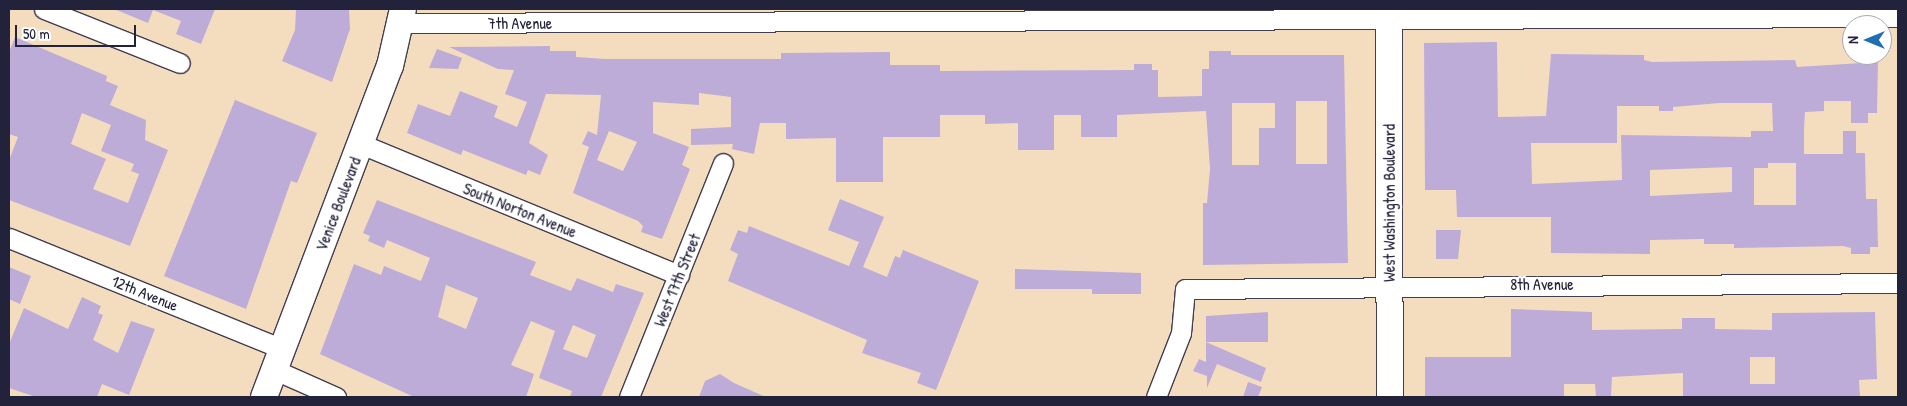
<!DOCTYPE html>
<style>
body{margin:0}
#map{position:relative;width:1907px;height:406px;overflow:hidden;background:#f4ddbf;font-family:"Patrick Hand",sans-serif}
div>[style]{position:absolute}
.building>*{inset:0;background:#beacd8}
.roads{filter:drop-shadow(1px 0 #423e4f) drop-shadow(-1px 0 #423e4f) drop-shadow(0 1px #423e4f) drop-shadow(0 -1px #423e4f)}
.street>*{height:19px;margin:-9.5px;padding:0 9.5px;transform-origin:9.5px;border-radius:9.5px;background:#fff}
.secondary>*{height:26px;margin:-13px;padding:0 13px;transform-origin:13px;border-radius:13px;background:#fff}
span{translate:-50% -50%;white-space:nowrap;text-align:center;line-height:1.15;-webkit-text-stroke:4.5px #fff;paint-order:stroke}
.street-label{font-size:16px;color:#22223b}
.frame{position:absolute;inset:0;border:10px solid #22223b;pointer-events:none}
.north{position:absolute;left:1842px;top:15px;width:50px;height:50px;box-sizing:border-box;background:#fff;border:1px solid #a7a7b1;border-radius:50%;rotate:270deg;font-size:14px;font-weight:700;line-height:20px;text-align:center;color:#22223b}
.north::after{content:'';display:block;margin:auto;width:18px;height:22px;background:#1f6fb2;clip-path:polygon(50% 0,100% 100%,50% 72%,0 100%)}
.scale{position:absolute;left:15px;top:25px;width:121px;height:22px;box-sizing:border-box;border:2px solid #22223b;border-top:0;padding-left:6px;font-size:15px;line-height:18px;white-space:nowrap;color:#22223b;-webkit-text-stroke:4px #fff;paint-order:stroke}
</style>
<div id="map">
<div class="building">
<i style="clip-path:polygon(114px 9px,215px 9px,201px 44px,176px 34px,181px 21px,153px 10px,148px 23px)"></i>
<i style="clip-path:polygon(296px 9px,349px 9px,350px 29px,332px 82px,282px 61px,295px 30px)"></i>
<i style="clip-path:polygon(evenodd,15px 37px,107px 76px,106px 81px,118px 86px,110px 105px,146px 120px,145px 140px,168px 150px,130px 246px,9px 200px,9px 160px,18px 137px,9px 134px,9px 52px,15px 37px,82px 113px,111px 125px,101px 151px,134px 164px,131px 171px,139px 174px,128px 203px,93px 189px,106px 159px,71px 144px,82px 113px)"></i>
<i style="clip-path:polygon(evenodd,1497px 42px,1498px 117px,1546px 116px,1551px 54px,1644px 55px,1644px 60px,1652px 62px,1795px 60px,1797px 67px,1878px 62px,1877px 113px,1868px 113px,1868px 123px,1851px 123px,1851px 101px,1824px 101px,1824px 111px,1805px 112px,1804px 129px,1804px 154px,1843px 154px,1843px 131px,1856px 131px,1856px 153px,1865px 153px,1866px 199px,1877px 199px,1878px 247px,1870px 247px,1870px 254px,1851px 254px,1851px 248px,1843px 246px,1734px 248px,1734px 244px,1704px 244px,1704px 239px,1650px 240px,1650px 254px,1551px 253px,1551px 217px,1457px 217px,1456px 190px,1425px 190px,1424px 43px,1497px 42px,1720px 103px,1772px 103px,1773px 131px,1751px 131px,1751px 137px,1621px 135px,1622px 180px,1532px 184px,1531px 143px,1617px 143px,1617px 106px,1659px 106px,1659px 111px,1673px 111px,1673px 107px,1720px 103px,1497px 42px,1768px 163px,1796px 163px,1796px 205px,1754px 205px,1754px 168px,1768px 168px,1768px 163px,1497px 42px,1732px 167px,1732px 192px,1650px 196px,1650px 170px,1732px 167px)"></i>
<i style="clip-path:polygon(evenodd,550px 46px,550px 51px,576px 51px,576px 57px,605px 59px,781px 59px,781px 53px,890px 52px,890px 65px,940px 65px,940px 71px,1134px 70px,1134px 64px,1152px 64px,1152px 70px,1158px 70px,1158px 97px,1202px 96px,1202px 69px,1209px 69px,1209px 51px,1231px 51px,1231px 55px,1344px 55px,1348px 263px,1203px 265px,1203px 203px,1207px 203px,1210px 169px,1206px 111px,1117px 115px,1117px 137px,1081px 137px,1081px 115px,1054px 115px,1054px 150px,1018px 150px,1018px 123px,985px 124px,985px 115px,940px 115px,940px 137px,883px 137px,883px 182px,836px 182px,836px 138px,786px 139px,786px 123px,760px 123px,754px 154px,732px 149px,733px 144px,691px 145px,691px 129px,731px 127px,731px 97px,699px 93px,699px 105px,653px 102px,653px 133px,689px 147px,682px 165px,690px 169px,662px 239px,641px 232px,643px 226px,638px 221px,573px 193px,589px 147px,582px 144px,588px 131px,597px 135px,601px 95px,546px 94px,529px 143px,548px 155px,540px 175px,528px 170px,526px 175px,463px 150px,461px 155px,407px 133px,418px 104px,450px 116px,460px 91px,498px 106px,494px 117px,517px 127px,527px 102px,505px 94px,514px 70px,498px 69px,449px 47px,550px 46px,1296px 101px,1327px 101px,1327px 164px,1296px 164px,1296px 101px,550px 46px,1232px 103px,1275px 103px,1275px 128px,1259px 128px,1259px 165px,1232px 165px,1232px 103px,550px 46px,609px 131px,637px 142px,623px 171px,597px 160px,609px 131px)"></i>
<i style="clip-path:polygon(437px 49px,462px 58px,458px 69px,429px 68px)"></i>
<i style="clip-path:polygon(235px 100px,317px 133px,297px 183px,291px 181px,246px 309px,164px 276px)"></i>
<i style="clip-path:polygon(840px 199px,884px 217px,863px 267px,887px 277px,895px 256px,900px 258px,903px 250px,979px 281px,936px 390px,917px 383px,921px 373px,862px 353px,867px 340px,728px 281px,738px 254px,730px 250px,738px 230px,747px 233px,749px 226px,849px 266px,859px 242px,828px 230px)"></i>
<i style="clip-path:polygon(evenodd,377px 200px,536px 262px,530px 275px,571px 291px,577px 278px,613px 292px,616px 284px,644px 293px,601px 397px,570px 397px,572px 391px,539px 378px,555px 331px,531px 321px,511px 365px,534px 374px,526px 397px,414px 397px,320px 354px,354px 264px,381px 275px,384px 266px,421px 281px,430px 258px,387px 240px,384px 248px,368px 241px,370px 236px,363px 233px,377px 200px,446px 285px,478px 298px,466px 329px,438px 317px,446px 285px,377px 200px,573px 325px,596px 335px,587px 358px,563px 349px,573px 325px)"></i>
<i style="clip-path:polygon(1436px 230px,1461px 230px,1458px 259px,1436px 259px)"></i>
<i style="clip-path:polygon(9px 267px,31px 276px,20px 304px,9px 299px)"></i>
<i style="clip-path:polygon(1015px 269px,1141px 273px,1141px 294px,1092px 294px,1092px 289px,1015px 289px)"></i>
<i style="clip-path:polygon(82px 297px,101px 306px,98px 313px,103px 315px,93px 340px,118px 353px,131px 321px,155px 329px,129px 395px,102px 384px,97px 397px,36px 397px,9px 388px,9px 344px,24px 308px,68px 329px)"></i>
<i style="clip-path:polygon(evenodd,1511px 309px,1592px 312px,1592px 330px,1682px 329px,1682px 318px,1715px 318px,1715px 329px,1772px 330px,1772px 313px,1875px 312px,1877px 379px,1859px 380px,1860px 397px,1683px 397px,1683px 373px,1612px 377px,1611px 397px,1596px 397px,1595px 384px,1564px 384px,1564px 397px,1425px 397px,1425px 357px,1511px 357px,1511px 309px,1750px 357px,1775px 357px,1775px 384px,1750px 384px,1750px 357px)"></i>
<i style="clip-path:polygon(1268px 312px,1268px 342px,1206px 342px,1206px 316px)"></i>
<i style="clip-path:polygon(1206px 342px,1266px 368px,1261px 382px,1217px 364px,1207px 388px,1207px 376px,1193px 371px,1199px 359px,1206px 362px)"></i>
<i style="clip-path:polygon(720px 374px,734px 383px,766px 397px,699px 397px,705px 381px)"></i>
<i style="clip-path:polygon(1248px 382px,1262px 387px,1258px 397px,1243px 397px)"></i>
</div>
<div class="roads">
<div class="street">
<i style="left:44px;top:9px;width:146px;rotate:21.7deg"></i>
<i style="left:402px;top:23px;width:1496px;rotate:-0.23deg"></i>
<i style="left:361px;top:144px;width:344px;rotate:22.4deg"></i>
<i style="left:9px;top:238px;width:295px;rotate:22.1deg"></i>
<i style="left:275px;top:370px;width:67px;rotate:23.9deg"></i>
<i style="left:629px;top:397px;width:252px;rotate:-68.1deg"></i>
<i style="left:1156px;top:397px;width:69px;rotate:-68.7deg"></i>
<i style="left:1181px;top:333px;width:44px;rotate:-84.8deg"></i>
<i style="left:1185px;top:289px;width:713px;rotate:-0.48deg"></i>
</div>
<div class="secondary">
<i style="left:1389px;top:9px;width:388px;rotate:89.9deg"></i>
<i style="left:264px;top:397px;width:354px;rotate:-69.2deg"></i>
<i style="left:390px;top:66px;width:58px;rotate:-77.2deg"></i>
</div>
</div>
<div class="street-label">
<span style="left:520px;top:23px">7th Avenue</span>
<span style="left:1389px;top:203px;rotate:-90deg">West Washington Boulevard</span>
<span style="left:338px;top:204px;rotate:-69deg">Venice Boulevard</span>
<span style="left:520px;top:210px;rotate:22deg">South Norton Avenue</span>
<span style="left:677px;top:280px;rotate:-68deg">West 17th Street</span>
<span style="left:1542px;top:284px">8th Avenue</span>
<span style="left:145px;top:293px;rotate:22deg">12th Avenue</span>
</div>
<div class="frame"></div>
<div class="north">N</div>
<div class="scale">50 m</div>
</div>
